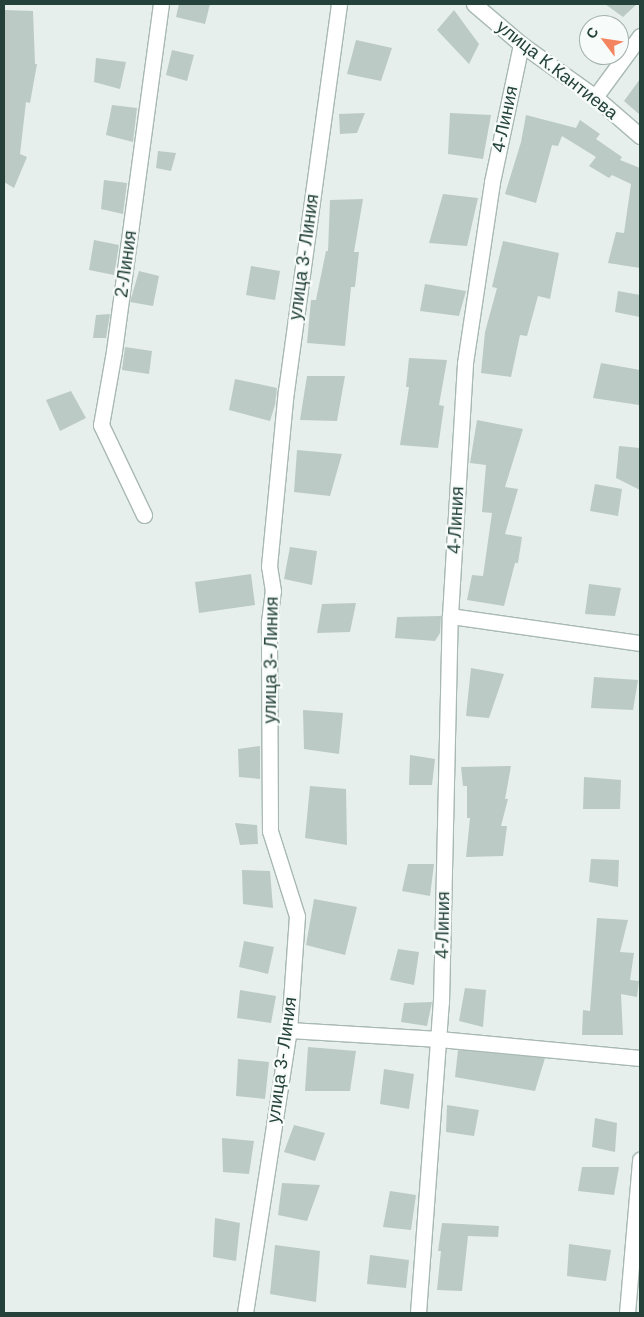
<!DOCTYPE html>
<meta charset="utf-8">
<style>
body{margin:0}
#map{position:relative;width:644px;height:1317px;overflow:hidden;background:#e6efeb;font-family:Arial,sans-serif}
div>[style]{position:absolute}
.building>*{inset:0;background:#bbcac4}
.roads{filter:drop-shadow(1px 0 #a8b8b2) drop-shadow(-1px 0 #a8b8b2) drop-shadow(0 1px #a8b8b2) drop-shadow(0 -1px #a8b8b2)}
.street>*{height:15px;margin:-7.5px;padding:0 7.5px;transform-origin:7.5px;border-radius:7.5px;background:#fff}
span{translate:-50% -50%;white-space:nowrap;text-align:center;line-height:1.15;-webkit-text-stroke:4.5px #f7fbf9;paint-order:stroke}
.street-label{font-size:18px;color:#24423a}
.frame{position:absolute;inset:0;border:5px solid #24423a;pointer-events:none}
.north{position:absolute;left:579px;top:15px;width:50px;height:50px;box-sizing:border-box;background:#f7fbf9;border:1px solid #a3b1ad;border-radius:50%;rotate:301deg;font-size:14px;font-weight:700;line-height:20px;text-align:center;color:#24423a}
.north::after{content:'';display:block;margin:auto;width:18px;height:22px;background:#f4845f;clip-path:polygon(50% 0,100% 100%,50% 72%,0 100%)}
</style>
<div id="map">
<div class="building">
<i style="clip-path:polygon(179px 4px,210px 4px,205px 24px,176px 17px)"></i>
<i style="clip-path:polygon(605px 4px,637px 4px,623px 17px)"></i>
<i style="clip-path:polygon(4px 10px,33px 11px,35px 64px,37px 64px,30px 103px,26px 102px,20px 154px,27px 157px,14px 188px,4px 182px)"></i>
<i style="clip-path:polygon(454px 10px,479px 44px,469px 64px,437px 30px)"></i>
<i style="clip-path:polygon(356px 40px,392px 48px,381px 81px,347px 74px)"></i>
<i style="clip-path:polygon(172px 50px,194px 55px,187px 81px,166px 75px)"></i>
<i style="clip-path:polygon(96px 58px,126px 62px,120px 89px,94px 82px)"></i>
<i style="clip-path:polygon(640px 79px,640px 115px,624px 101px)"></i>
<i style="clip-path:polygon(112px 105px,137px 108px,133px 142px,106px 135px)"></i>
<i style="clip-path:polygon(365px 113px,357px 133px,340px 134px,339px 114px)"></i>
<i style="clip-path:polygon(450px 113px,491px 115px,483px 159px,448px 154px)"></i>
<i style="clip-path:polygon(526px 115px,576px 128px,580px 120px,600px 134px,596px 139px,622px 157px,620px 160px,640px 168px,640px 268px,608px 263px,616px 232px,624px 233px,631px 184px,612px 175px,609px 178px,589px 166px,596px 157px,562px 136px,558px 146px,552px 145px,536px 203px,505px 194px,521px 142px)"></i>
<i style="clip-path:polygon(158px 151px,176px 153px,171px 171px,156px 168px)"></i>
<i style="clip-path:polygon(104px 180px,127px 183px,123px 214px,101px 209px)"></i>
<i style="clip-path:polygon(443px 194px,478px 198px,467px 246px,429px 243px)"></i>
<i style="clip-path:polygon(363px 199px,354px 252px,359px 252px,355px 287px,351px 287px,345px 346px,307px 343px,311px 300px,316px 300px,326px 251px,328px 251px,330px 200px)"></i>
<i style="clip-path:polygon(94px 240px,119px 245px,114px 275px,89px 270px)"></i>
<i style="clip-path:polygon(503px 241px,559px 253px,550px 299px,538px 296px,527px 336px,520px 335px,511px 377px,481px 373px,485px 332px,497px 288px,492px 287px)"></i>
<i style="clip-path:polygon(251px 266px,280px 271px,275px 300px,246px 295px)"></i>
<i style="clip-path:polygon(139px 271px,159px 276px,153px 306px,130px 302px)"></i>
<i style="clip-path:polygon(425px 284px,466px 291px,459px 316px,420px 311px)"></i>
<i style="clip-path:polygon(618px 291px,640px 295px,640px 317px,615px 312px)"></i>
<i style="clip-path:polygon(110px 314px,106px 338px,93px 338px,96px 315px)"></i>
<i style="clip-path:polygon(125px 347px,152px 351px,149px 374px,122px 370px)"></i>
<i style="clip-path:polygon(409px 358px,447px 360px,439px 405px,444px 406px,438px 448px,400px 445px,409px 387px,406px 387px)"></i>
<i style="clip-path:polygon(601px 363px,640px 370px,639px 405px,593px 398px)"></i>
<i style="clip-path:polygon(307px 376px,345px 376px,337px 421px,300px 420px)"></i>
<i style="clip-path:polygon(235px 379px,277px 388px,275px 405px,270px 421px,229px 410px)"></i>
<i style="clip-path:polygon(71px 391px,86px 418px,60px 431px,46px 400px)"></i>
<i style="clip-path:polygon(477px 420px,523px 429px,505px 487px,518px 489px,505px 534px,522px 537px,518px 563px,515px 563px,504px 606px,467px 600px,472px 575px,483px 576px,492px 513px,482px 512px,486px 465px,470px 463px)"></i>
<i style="clip-path:polygon(619px 446px,640px 448px,640px 490px,616px 478px)"></i>
<i style="clip-path:polygon(297px 450px,342px 454px,330px 496px,294px 492px)"></i>
<i style="clip-path:polygon(595px 484px,622px 489px,618px 516px,590px 511px)"></i>
<i style="clip-path:polygon(290px 547px,317px 551px,312px 585px,284px 579px)"></i>
<i style="clip-path:polygon(251px 574px,255px 605px,199px 613px,195px 582px)"></i>
<i style="clip-path:polygon(589px 584px,621px 588px,615px 616px,585px 614px)"></i>
<i style="clip-path:polygon(356px 603px,350px 632px,317px 633px,322px 604px)"></i>
<i style="clip-path:polygon(441px 616px,440px 633px,435px 641px,395px 638px,397px 617px)"></i>
<i style="clip-path:polygon(471px 668px,504px 674px,489px 718px,466px 716px)"></i>
<i style="clip-path:polygon(594px 677px,638px 680px,633px 710px,591px 708px)"></i>
<i style="clip-path:polygon(303px 710px,343px 713px,339px 754px,304px 749px)"></i>
<i style="clip-path:polygon(260px 746px,260px 779px,239px 777px,238px 749px)"></i>
<i style="clip-path:polygon(410px 755px,435px 759px,432px 785px,409px 785px)"></i>
<i style="clip-path:polygon(511px 766px,505px 799px,508px 799px,501px 826px,507px 826px,503px 856px,466px 857px,470px 818px,467px 818px,467px 786px,463px 786px,461px 767px)"></i>
<i style="clip-path:polygon(584px 777px,621px 780px,620px 809px,583px 809px)"></i>
<i style="clip-path:polygon(310px 786px,346px 789px,347px 845px,305px 838px)"></i>
<i style="clip-path:polygon(235px 823px,257px 825px,258px 844px,240px 845px)"></i>
<i style="clip-path:polygon(591px 859px,619px 860px,618px 887px,589px 882px)"></i>
<i style="clip-path:polygon(408px 864px,434px 864px,430px 896px,402px 891px)"></i>
<i style="clip-path:polygon(242px 870px,270px 871px,273px 908px,243px 904px)"></i>
<i style="clip-path:polygon(314px 899px,357px 907px,345px 955px,306px 945px)"></i>
<i style="clip-path:polygon(597px 918px,628px 920px,620px 952px,634px 953px,630px 980px,639px 981px,637px 997px,621px 994px,623px 1035px,582px 1035px,583px 1010px,590px 1011px)"></i>
<i style="clip-path:polygon(244px 941px,274px 947px,268px 974px,239px 967px)"></i>
<i style="clip-path:polygon(398px 949px,419px 952px,414px 985px,390px 980px)"></i>
<i style="clip-path:polygon(465px 988px,486px 990px,483px 1027px,459px 1021px)"></i>
<i style="clip-path:polygon(240px 990px,276px 996px,271px 1023px,237px 1018px)"></i>
<i style="clip-path:polygon(432px 1002px,427px 1026px,401px 1022px,404px 1003px)"></i>
<i style="clip-path:polygon(308px 1047px,356px 1051px,350px 1091px,305px 1091px)"></i>
<i style="clip-path:polygon(458px 1050px,545px 1058px,535px 1091px,455px 1077px)"></i>
<i style="clip-path:polygon(238px 1059px,269px 1062px,265px 1099px,236px 1096px)"></i>
<i style="clip-path:polygon(384px 1069px,414px 1074px,409px 1109px,380px 1104px)"></i>
<i style="clip-path:polygon(447px 1105px,479px 1110px,474px 1136px,446px 1132px)"></i>
<i style="clip-path:polygon(595px 1118px,617px 1123px,615px 1152px,592px 1147px)"></i>
<i style="clip-path:polygon(294px 1125px,325px 1133px,315px 1161px,284px 1152px)"></i>
<i style="clip-path:polygon(222px 1138px,254px 1141px,249px 1174px,223px 1172px)"></i>
<i style="clip-path:polygon(582px 1167px,619px 1167px,614px 1195px,578px 1191px)"></i>
<i style="clip-path:polygon(282px 1183px,320px 1185px,307px 1221px,278px 1215px)"></i>
<i style="clip-path:polygon(390px 1191px,416px 1195px,411px 1230px,383px 1227px)"></i>
<i style="clip-path:polygon(215px 1218px,240px 1223px,236px 1261px,213px 1257px)"></i>
<i style="clip-path:polygon(442px 1223px,499px 1226px,498px 1237px,468px 1236px,462px 1291px,437px 1290px,441px 1251px,438px 1251px)"></i>
<i style="clip-path:polygon(569px 1244px,611px 1250px,606px 1281px,567px 1276px)"></i>
<i style="clip-path:polygon(275px 1245px,320px 1251px,316px 1302px,270px 1294px)"></i>
<i style="clip-path:polygon(370px 1255px,409px 1260px,406px 1288px,367px 1284px)"></i>
</div>
<div class="roads">
<div class="street">
<i style="left:474px;top:4px;width:62px;rotate:40.4deg"></i>
<i style="left:521px;top:44px;width:91px;rotate:35.6deg"></i>
<i style="left:595px;top:97px;width:60px;rotate:40.9deg"></i>
<i style="left:595px;top:97px;width:76px;rotate:-53.6deg"></i>
<i style="left:144px;top:515px;width:100px;rotate:-115.5deg"></i>
<i style="left:101px;top:425px;width:75px;rotate:-80deg"></i>
<i style="left:114px;top:351px;width:350px;rotate:-82.3deg"></i>
<i style="left:450px;top:616px;width:192px;rotate:8.1deg"></i>
<i style="left:289px;top:1030px;width:150px;rotate:3.4deg"></i>
<i style="left:439px;top:1039px;width:202px;rotate:5.4deg"></i>
<i style="left:245px;top:1313px;width:286px;rotate:-81.2deg"></i>
<i style="left:289px;top:1030px;width:114px;rotate:-86deg"></i>
<i style="left:297px;top:916px;width:89px;rotate:-107.6deg"></i>
<i style="left:270px;top:831px;width:209px;rotate:-90.3deg"></i>
<i style="left:269px;top:622px;width:31px;rotate:-83deg"></i>
<i style="left:273px;top:591px;width:25px;rotate:-99deg"></i>
<i style="left:269px;top:566px;width:176px;rotate:-84.5deg"></i>
<i style="left:286px;top:391px;width:391px;rotate:-82.2deg"></i>
<i style="left:418px;top:1313px;width:312px;rotate:-85.8deg"></i>
<i style="left:441px;top:1002px;width:386px;rotate:-88.7deg"></i>
<i style="left:450px;top:616px;width:253px;rotate:-86.6deg"></i>
<i style="left:465px;top:363px;width:183px;rotate:-81.5deg"></i>
<i style="left:492px;top:182px;width:141px;rotate:-78.1deg"></i>
<i style="left:627px;top:1313px;width:154px;rotate:-85.1deg"></i>
</div>
</div>
<div class="street-label">
<span style="left:557px;top:70px;rotate:38deg">улица К.Кантиева</span>
<span style="left:505px;top:119px;rotate:-78deg">4-Линия</span>
<span style="left:304px;top:257px;rotate:-82deg">улица 3- Линия</span>
<span style="left:126px;top:264px;rotate:-82deg">2-Линия</span>
<span style="left:456px;top:520px;rotate:-87deg">4-Линия</span>
<span style="left:271px;top:660px;rotate:-89deg">улица 3- Линия</span>
<span style="left:443px;top:925px;rotate:-89deg">4-Линия</span>
<span style="left:282px;top:1060px;rotate:-82deg">улица 3- Линия</span>
</div>
<div class="frame"></div>
<div class="north">С</div>
</div>
